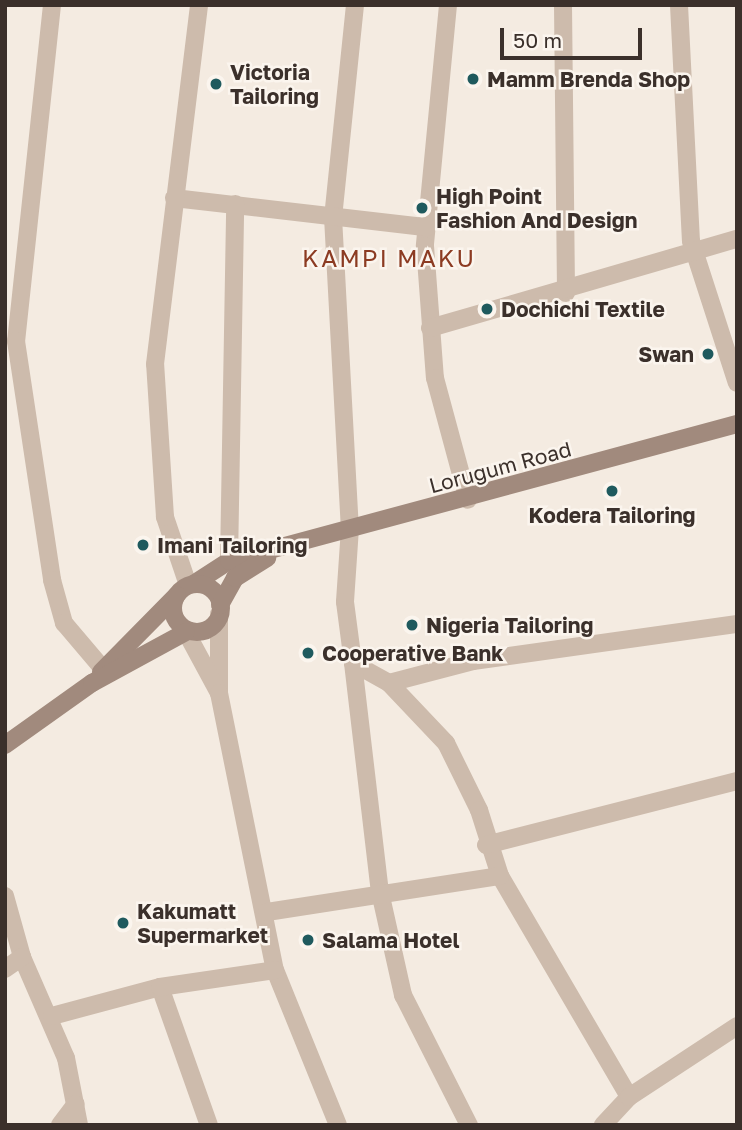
<!DOCTYPE html>
<style>
body{margin:0}
#map{position:relative;width:742px;height:1130px;overflow:hidden;background:#f4ebe1;font-family:"Golos Text",sans-serif}
div>[style]{position:absolute}
.minor>*{height:18px;margin:-9px;padding:0 9px;transform-origin:9px;border-radius:9px;background:#cdbbac}
.secondary>*{height:18px;margin:-9px;padding:0 9px;transform-origin:9px;border-radius:9px;background:#a18a7d}
.secondary>.ring{margin:-9px;padding:0;box-sizing:content-box;background:none;border:18px solid #a18a7d;border-radius:50%}
.dots>*{width:19px;height:19px;translate:-50% -50%;box-sizing:border-box;border:4px solid #fbf5ee;border-radius:50%}
span{translate:-50% -50%;white-space:nowrap;text-align:center;line-height:1.15;-webkit-text-stroke:5px #fbf5ee;paint-order:stroke}
.poi-label{font-size:21px;color:#3b302b;font-weight:700}
.left{translate:0 -50%;text-align:left}
.right{translate:-100% -50%;text-align:right}
.street-label{font-size:21px;color:#3b302b}
.quarter-label{font-size:24px;color:#8c3b22;letter-spacing:2px}
.frame{position:absolute;inset:0;border:7px solid #3b302b;pointer-events:none}
.scale{position:absolute;left:500px;top:28px;width:142px;height:32px;box-sizing:border-box;border:4px solid #3b302b;border-top:0;padding-left:9px;font-size:21px;line-height:24px;white-space:nowrap;color:#3b302b;-webkit-text-stroke:5px #fbf5ee;paint-order:stroke}
</style>
<div id="map">
<div class="minor">
<i style="left:52px;top:5px;width:338px;rotate:96.1deg"></i>
<i style="left:16px;top:341px;width:242px;rotate:81.4deg"></i>
<i style="left:52px;top:580px;width:45px;rotate:74.4deg"></i>
<i style="left:64px;top:623px;width:60px;rotate:49.7deg"></i>
<i style="left:355px;top:5px;width:213px;rotate:95.9deg"></i>
<i style="left:333px;top:217px;width:311px;rotate:86.9deg"></i>
<i style="left:350px;top:528px;width:74px;rotate:93.9deg"></i>
<i style="left:345px;top:602px;width:62px;rotate:82.5deg"></i>
<i style="left:353px;top:663px;width:41px;rotate:29.1deg"></i>
<i style="left:389px;top:683px;width:83px;rotate:46.5deg"></i>
<i style="left:446px;top:743px;width:75px;rotate:63.8deg"></i>
<i style="left:479px;top:810px;width:69px;rotate:72.3deg"></i>
<i style="left:500px;top:876px;width:256px;rotate:59.7deg"></i>
<i style="left:448px;top:5px;width:242px;rotate:95.5deg"></i>
<i style="left:425px;top:246px;width:132px;rotate:85.7deg"></i>
<i style="left:435px;top:378px;width:126px;rotate:74.9deg"></i>
<i style="left:563px;top:5px;width:288px;rotate:89.4deg"></i>
<i style="left:679px;top:5px;width:236px;rotate:87.1deg"></i>
<i style="left:691px;top:241px;width:149px;rotate:72.1deg"></i>
<i style="left:174px;top:198px;width:254px;rotate:6.6deg"></i>
<i style="left:430px;top:328px;width:320px;rotate:-16.2deg"></i>
<i style="left:229px;top:561px;width:357px;rotate:-89deg"></i>
<i style="left:188px;top:585px;width:72px;rotate:-108.7deg"></i>
<i style="left:165px;top:517px;width:153px;rotate:-93.7deg"></i>
<i style="left:155px;top:364px;width:362px;rotate:-83deg"></i>
<i style="left:219px;top:614px;width:79px;rotate:90deg"></i>
<i style="left:186px;top:632px;width:69px;rotate:61.6deg"></i>
<i style="left:219px;top:693px;width:283px;rotate:78.6deg"></i>
<i style="left:275px;top:970px;width:167px;rotate:67.9deg"></i>
<i style="left:353px;top:663px;width:231px;rotate:83.3deg"></i>
<i style="left:380px;top:892px;width:106px;rotate:77.4deg"></i>
<i style="left:403px;top:995px;width:146px;rotate:63.1deg"></i>
<i style="left:389px;top:683px;width:87px;rotate:-14.7deg"></i>
<i style="left:473px;top:661px;width:267px;rotate:-8deg"></i>
<i style="left:486px;top:845px;width:259px;rotate:-14.3deg"></i>
<i style="left:5px;top:896px;width:63px;rotate:74.4deg"></i>
<i style="left:22px;top:957px;width:110px;rotate:66.5deg"></i>
<i style="left:66px;top:1058px;width:68px;rotate:79deg"></i>
<i style="left:267px;top:912px;width:236px;rotate:-8.8deg"></i>
<i style="left:5px;top:969px;width:21px;rotate:-35deg"></i>
<i style="left:160px;top:987px;width:146px;rotate:70.5deg"></i>
<i style="left:52px;top:1016px;width:112px;rotate:-15deg"></i>
<i style="left:160px;top:987px;width:116px;rotate:-8.4deg"></i>
<i style="left:60px;top:1125px;width:26px;rotate:-53deg"></i>
<i style="left:603px;top:1125px;width:38px;rotate:-47deg"></i>
<i style="left:629px;top:1097px;width:129px;rotate:-33.3deg"></i>
</div>
<div class="secondary">
<i style="left:195px;top:583px;width:40px;rotate:-32.9deg"></i>
<i style="left:229px;top:561px;width:526px;rotate:-15.09deg"></i>
<i class="ring" style="left:173px;top:584px;width:30px;height:30px"></i>
<i style="left:220px;top:605px;width:31px;rotate:-61deg"></i>
<i style="left:235px;top:578px;width:38px;rotate:-32deg"></i>
<i style="left:101px;top:672px;width:108px;rotate:-45.4deg"></i>
<i style="left:5px;top:745px;width:107px;rotate:-35.5deg"></i>
<i style="left:92px;top:683px;width:107px;rotate:-28.5deg"></i>
</div>
<div class="dots">
<i style="left:473px;top:79px;background:#1f5a5e"></i>
<i style="left:216px;top:84px;background:#1f5a5e"></i>
<i style="left:422px;top:208px;background:#1f5a5e"></i>
<i style="left:487px;top:309px;background:#1f5a5e"></i>
<i style="left:708px;top:354px;background:#1f5a5e"></i>
<i style="left:612px;top:491px;background:#1f5a5e"></i>
<i style="left:143px;top:545px;background:#1f5a5e"></i>
<i style="left:412px;top:625px;background:#1f5a5e"></i>
<i style="left:308px;top:653px;background:#1f5a5e"></i>
<i style="left:123px;top:923px;background:#1f5a5e"></i>
<i style="left:308px;top:940px;background:#1f5a5e"></i>
</div>
<div class="poi-label">
<span class="left" style="left:230px;top:84px">Victoria<br>Tailoring</span>
<span class="left" style="left:487px;top:79px">Mamm Brenda Shop</span>
<span class="left" style="left:436px;top:208px">High Point<br>Fashion And Design</span>
<span class="left" style="left:501px;top:309px">Dochichi Textile</span>
<span class="right" style="left:694px;top:354px">Swan</span>
<span style="left:612px;top:515px">Kodera Tailoring</span>
<span class="left" style="left:157px;top:545px">Imani Tailoring</span>
<span class="left" style="left:426px;top:625px">Nigeria Tailoring</span>
<span class="left" style="left:322px;top:653px">Cooperative Bank</span>
<span class="left" style="left:137px;top:923px">Kakumatt<br>Supermarket</span>
<span class="left" style="left:322px;top:940px">Salama Hotel</span>
</div>
<div class="street-label">
<span style="left:500px;top:467px;rotate:-15deg">Lorugum Road</span>
</div>
<div class="quarter-label">
<span style="left:389px;top:258px">KAMPI MAKU</span>
</div>
<div class="frame"></div>
<div class="scale">50 m</div>
</div>
